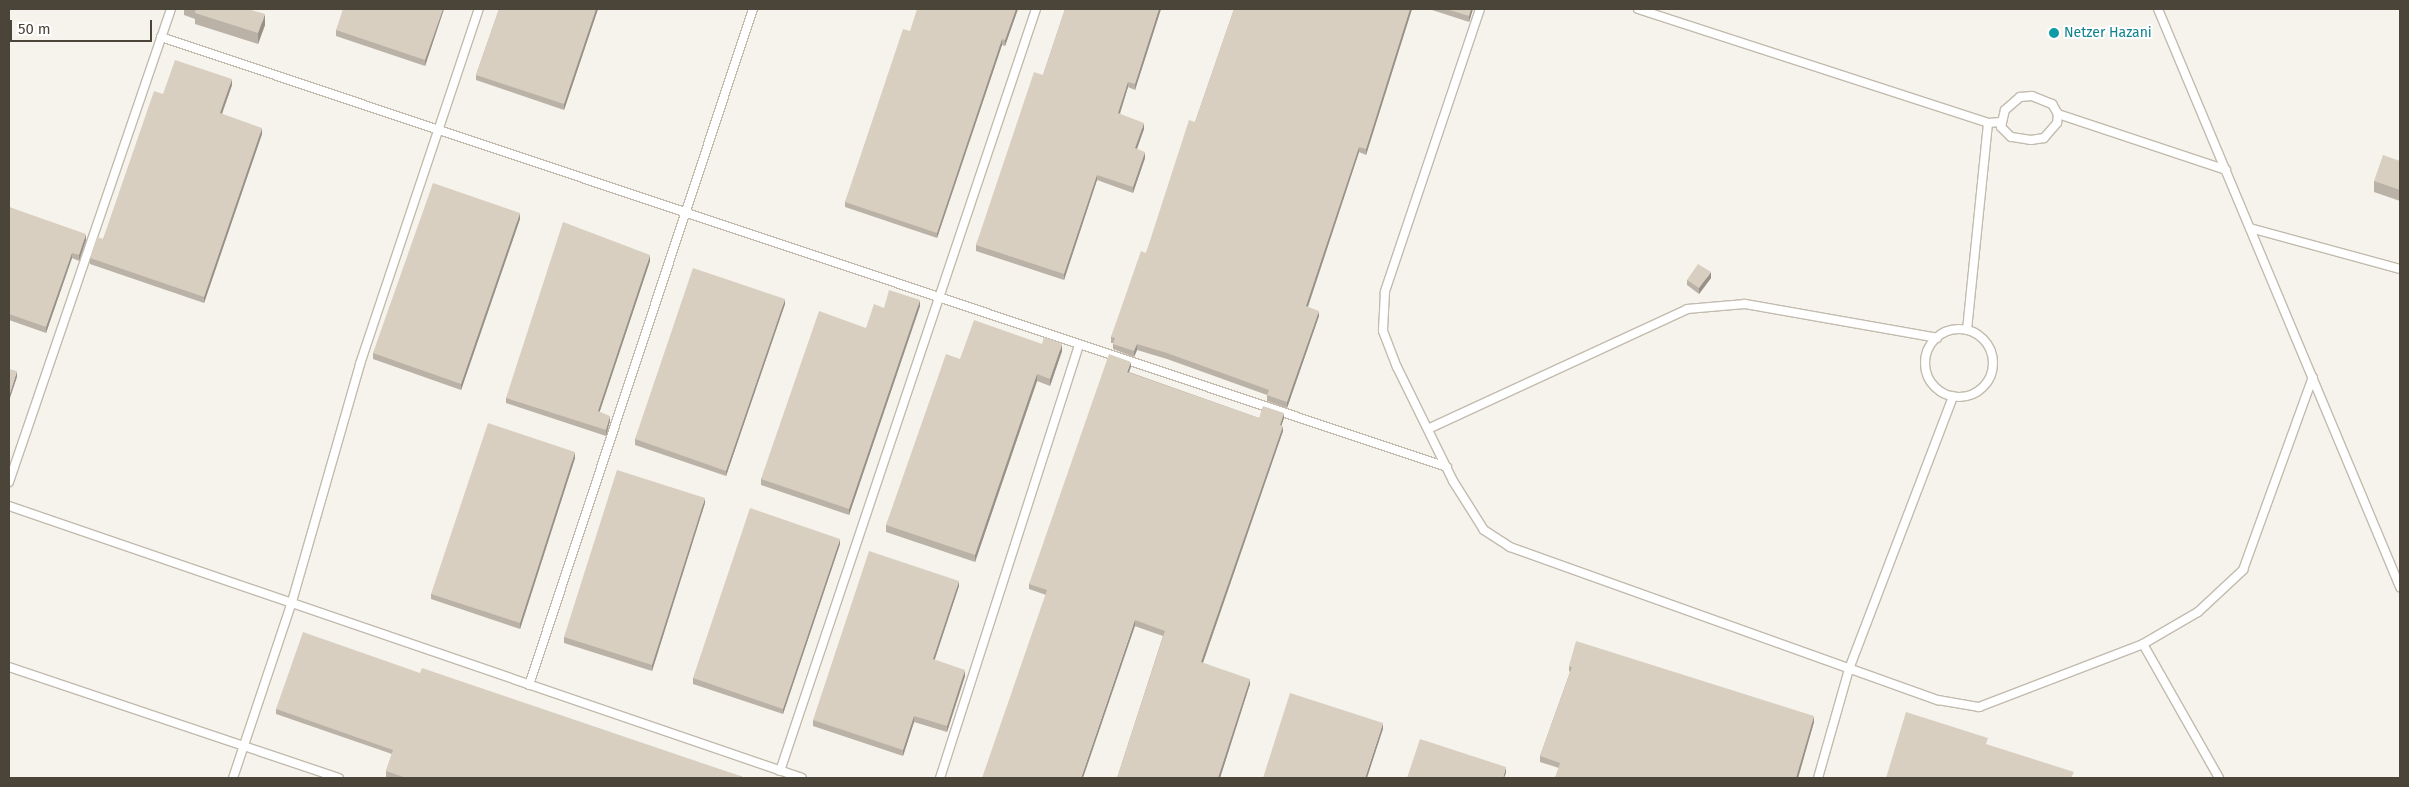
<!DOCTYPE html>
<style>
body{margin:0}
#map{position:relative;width:2409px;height:787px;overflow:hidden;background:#f6f3ec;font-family:"Fira Sans",sans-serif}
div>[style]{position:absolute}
.roads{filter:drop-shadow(1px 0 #c2bbae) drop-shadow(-1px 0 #c2bbae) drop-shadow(0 1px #c2bbae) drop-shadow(0 -1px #c2bbae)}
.service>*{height:8px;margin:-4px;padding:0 4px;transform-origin:4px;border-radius:4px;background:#fff}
.service>.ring{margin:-4px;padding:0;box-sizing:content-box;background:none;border:8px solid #fff;border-radius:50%}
.wall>*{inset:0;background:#bab2a6}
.shaded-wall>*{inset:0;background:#979187}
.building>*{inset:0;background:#d8cfc1}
.dots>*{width:14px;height:14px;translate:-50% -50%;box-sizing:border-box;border:2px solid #fff;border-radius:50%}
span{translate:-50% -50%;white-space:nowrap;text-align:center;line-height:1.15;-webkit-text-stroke:4px #fff;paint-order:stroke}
.culture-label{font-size:14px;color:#0d838f}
.left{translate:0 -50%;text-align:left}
.frame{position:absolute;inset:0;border:10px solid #4b4439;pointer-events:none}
.scale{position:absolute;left:10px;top:20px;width:142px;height:22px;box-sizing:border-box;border:2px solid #4b4439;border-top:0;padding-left:6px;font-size:15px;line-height:18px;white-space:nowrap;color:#4b4439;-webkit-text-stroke:4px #fff;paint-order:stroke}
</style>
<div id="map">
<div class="roads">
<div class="service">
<i style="left:1480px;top:9px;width:299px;rotate:108.6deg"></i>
<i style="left:1385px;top:292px;width:39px;rotate:93deg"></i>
<i style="left:1383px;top:331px;width:39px;rotate:69deg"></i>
<i style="left:1397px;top:367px;width:127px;rotate:63.8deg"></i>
<i style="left:1453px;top:481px;width:58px;rotate:57.7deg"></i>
<i style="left:1484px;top:530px;width:31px;rotate:33deg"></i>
<i style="left:1510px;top:547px;width:455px;rotate:19.7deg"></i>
<i style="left:1938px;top:700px;width:42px;rotate:9.7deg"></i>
<i style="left:1979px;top:707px;width:176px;rotate:-21deg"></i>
<i style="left:2143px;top:644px;width:64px;rotate:-30.2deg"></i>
<i style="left:2198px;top:612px;width:62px;rotate:-43deg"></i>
<i style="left:2243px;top:570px;width:205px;rotate:-70.1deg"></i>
<i style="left:1638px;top:9px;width:368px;rotate:18deg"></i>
<i style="left:1988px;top:123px;width:13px;rotate:-4deg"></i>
<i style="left:2158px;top:9px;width:627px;rotate:67.28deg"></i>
<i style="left:161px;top:37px;width:1356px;rotate:18.49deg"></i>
<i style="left:2032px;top:96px;width:22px;rotate:22deg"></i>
<i style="left:2052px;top:104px;width:12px;rotate:59deg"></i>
<i style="left:2058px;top:114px;width:9px;rotate:96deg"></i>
<i style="left:2057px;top:123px;width:20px;rotate:131deg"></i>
<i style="left:2044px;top:138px;width:13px;rotate:171deg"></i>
<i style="left:2031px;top:140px;width:20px;rotate:-171deg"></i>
<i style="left:2011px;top:137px;width:14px;rotate:-135deg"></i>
<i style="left:2001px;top:127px;width:17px;rotate:-77deg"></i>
<i style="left:2005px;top:110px;width:20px;rotate:-41deg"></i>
<i style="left:2020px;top:97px;width:12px;rotate:-5deg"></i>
<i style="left:2058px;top:114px;width:177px;rotate:18.4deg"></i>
<i style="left:2250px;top:228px;width:156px;rotate:15.3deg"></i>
<i class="ring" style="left:1925px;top:329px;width:60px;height:60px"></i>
<i style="left:1967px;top:330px;width:208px;rotate:-84.2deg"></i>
<i style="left:1430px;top:428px;width:283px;rotate:-24.8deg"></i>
<i style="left:1687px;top:309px;width:58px;rotate:-4.9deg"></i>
<i style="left:1745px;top:304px;width:195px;rotate:10deg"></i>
<i style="left:9px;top:482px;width:500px;rotate:-71.1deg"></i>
<i style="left:9px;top:506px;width:838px;rotate:18.93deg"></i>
<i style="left:2143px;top:644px;width:154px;rotate:60.4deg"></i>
<i style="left:9px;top:667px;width:348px;rotate:18.6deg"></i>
<i style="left:529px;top:685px;width:712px;rotate:-71.67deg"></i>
<i style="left:780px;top:771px;width:804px;rotate:-71.43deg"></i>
<i style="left:233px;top:778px;width:182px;rotate:-71.5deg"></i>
<i style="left:291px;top:605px;width:251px;rotate:-74deg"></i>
<i style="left:360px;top:364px;width:374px;rotate:-71.5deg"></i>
<i style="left:940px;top:778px;width:454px;rotate:-72.2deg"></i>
<i style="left:1818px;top:778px;width:113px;rotate:-74.1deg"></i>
<i style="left:1849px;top:669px;width:292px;rotate:-69.1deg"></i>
</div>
</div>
<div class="wall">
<i style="clip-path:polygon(184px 9px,248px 9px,265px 25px,258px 44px,195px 24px,195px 19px,184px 15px)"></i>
<i style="clip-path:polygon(444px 9px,425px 66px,336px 36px,336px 30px)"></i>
<i style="clip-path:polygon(499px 9px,598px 9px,564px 110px,476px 80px,476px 75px)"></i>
<i style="clip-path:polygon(1018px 9px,1005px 46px,1002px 45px,937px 238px,845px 207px,845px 202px,910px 31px)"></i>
<i style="clip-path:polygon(1065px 9px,1161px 9px,1135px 90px,1128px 87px,1120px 114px,1144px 129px,1137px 149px,1145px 158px,1133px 193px,1097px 180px,1064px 280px,976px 251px,976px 245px,1043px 75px)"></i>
<i style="clip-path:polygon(1234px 9px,1412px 9px,1366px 155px,1359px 152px,1308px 307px,1319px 316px,1287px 408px,1267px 401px,1267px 395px,1167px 359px,1137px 350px,1134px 357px,1113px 349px,1113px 343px,1111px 343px,1111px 337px,1146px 253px,1195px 122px)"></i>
<i style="clip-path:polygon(1429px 9px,1473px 9px,1469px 22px)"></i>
<i style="clip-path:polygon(232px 85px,222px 114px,262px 134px,204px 303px,90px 264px,90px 258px,103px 239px,163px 94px)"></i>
<i style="clip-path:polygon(2400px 161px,2400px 201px,2374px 192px,2374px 181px)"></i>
<i style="clip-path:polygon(9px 207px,86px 240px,79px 261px,72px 258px,46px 333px,9px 320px)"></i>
<i style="clip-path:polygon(520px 219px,461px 390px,373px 359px,373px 353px)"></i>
<i style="clip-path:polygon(650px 261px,599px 412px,610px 421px,606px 436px,506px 403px,506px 398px)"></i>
<i style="clip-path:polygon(1711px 278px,1699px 294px,1687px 285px,1687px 280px)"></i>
<i style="clip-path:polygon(785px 304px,726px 476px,635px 445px,635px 439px)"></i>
<i style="clip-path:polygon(920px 306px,849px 515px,761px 485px,761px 479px,866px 328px,884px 308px)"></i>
<i style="clip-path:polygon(1062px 351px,1050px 386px,1037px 381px,975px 562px,886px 532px,886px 525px,960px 359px)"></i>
<i style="clip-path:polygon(1131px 367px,1129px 372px,1259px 418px,1284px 418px,1281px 425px,1283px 431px,1203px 663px,1250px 684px,1220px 778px,1117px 778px,1163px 636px,1029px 589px,1029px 584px)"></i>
<i style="clip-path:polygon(575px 458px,520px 629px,431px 599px,431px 594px)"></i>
<i style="clip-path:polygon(705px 503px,652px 671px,564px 643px,564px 637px)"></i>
<i style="clip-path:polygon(840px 544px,783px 714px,693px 684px,693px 678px)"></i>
<i style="clip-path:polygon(959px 586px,934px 660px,965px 676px,947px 732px,914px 722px,903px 756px,813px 726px,813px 720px)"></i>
<i style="clip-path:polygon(1569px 666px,1814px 722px,1798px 778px,1555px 778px,1559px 768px,1540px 762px,1540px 756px,1570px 672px,1569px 671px)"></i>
<i style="clip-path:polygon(420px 673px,746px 778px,390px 778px,386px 777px,386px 771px,392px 754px,276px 714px,276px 709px)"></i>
</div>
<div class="shaded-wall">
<i style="clip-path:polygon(443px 9px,444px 9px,425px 66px,425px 60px)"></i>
<i style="clip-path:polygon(596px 9px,598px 9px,564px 110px,564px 104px)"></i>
<i style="clip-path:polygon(1016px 9px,1018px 9px,1005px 46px,1005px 40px)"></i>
<i style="clip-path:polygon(1159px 9px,1161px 9px,1135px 90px,1135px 84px)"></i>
<i style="clip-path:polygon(1410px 9px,1412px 9px,1366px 155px,1366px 149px)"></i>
<i style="clip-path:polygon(1471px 9px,1473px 9px,1469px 22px,1469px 16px)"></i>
<i style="clip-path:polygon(265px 14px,265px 25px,258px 44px,258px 33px)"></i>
<i style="clip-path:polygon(1002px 39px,1002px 45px,937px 238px,937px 233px)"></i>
<i style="clip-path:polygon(232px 79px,232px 85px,220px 119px,220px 113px)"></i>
<i style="clip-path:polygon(1128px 82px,1128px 87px,1118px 119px,1118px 113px)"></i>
<i style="clip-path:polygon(1144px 123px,1144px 129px,1135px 154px,1135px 148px)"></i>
<i style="clip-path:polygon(262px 128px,262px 134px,204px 303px,204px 297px)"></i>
<i style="clip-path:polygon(1359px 147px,1359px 152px,1306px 312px,1306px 306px)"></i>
<i style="clip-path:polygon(1145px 152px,1145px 158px,1133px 193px,1133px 187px)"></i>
<i style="clip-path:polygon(1097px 175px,1097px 180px,1064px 280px,1064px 274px)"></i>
<i style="clip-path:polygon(520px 213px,520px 219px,461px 390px,461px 384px)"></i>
<i style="clip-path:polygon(86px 234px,86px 240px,79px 261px,79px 255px)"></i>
<i style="clip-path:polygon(72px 253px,72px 258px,46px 333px,46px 327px)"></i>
<i style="clip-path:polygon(650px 255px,650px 261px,598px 417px,598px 411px)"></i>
<i style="clip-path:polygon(1711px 272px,1711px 278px,1699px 294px,1699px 288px)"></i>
<i style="clip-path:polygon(785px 299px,785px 304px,726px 476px,726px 471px)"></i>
<i style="clip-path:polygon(920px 300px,920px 306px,849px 515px,849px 509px)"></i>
<i style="clip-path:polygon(1319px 311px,1319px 316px,1287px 408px,1287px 402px)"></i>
<i style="clip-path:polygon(1062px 344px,1062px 351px,1050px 386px,1050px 379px)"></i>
<i style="clip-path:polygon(1137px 344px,1137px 350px,1134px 357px,1134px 351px)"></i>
<i style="clip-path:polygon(1131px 362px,1131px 367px,1127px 377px,1127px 372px)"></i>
<i style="clip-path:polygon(17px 371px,17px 377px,9px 401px,9px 396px)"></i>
<i style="clip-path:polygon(1037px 374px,1037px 381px,975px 562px,975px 555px)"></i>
<i style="clip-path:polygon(1284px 413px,1284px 418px,1280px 430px,1280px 425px)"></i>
<i style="clip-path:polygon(610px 416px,610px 421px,606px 436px,606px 430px)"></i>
<i style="clip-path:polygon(1283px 426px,1283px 431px,1201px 668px,1201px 662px)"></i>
<i style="clip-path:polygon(575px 452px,575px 458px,520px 629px,520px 623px)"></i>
<i style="clip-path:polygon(705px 498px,705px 503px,652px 671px,652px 665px)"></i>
<i style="clip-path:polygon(840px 539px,840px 544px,783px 714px,783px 709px)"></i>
<i style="clip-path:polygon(959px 581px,959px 586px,933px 665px,933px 659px)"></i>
<i style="clip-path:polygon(1135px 620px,1135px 626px,1083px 778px,1081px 778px)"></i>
<i style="clip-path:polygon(965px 670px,965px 676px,947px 732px,947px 726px)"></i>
<i style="clip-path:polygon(1250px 679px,1250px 684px,1220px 778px,1218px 778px)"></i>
<i style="clip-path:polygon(914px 716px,914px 722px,903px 756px,903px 750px)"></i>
<i style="clip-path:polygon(1814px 716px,1814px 722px,1798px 778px,1796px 778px)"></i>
<i style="clip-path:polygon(1383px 723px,1383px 729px,1367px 778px,1365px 778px)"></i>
<i style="clip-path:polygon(1506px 767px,1506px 773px,1504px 778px,1503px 778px)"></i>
</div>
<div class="building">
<i style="clip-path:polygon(196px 9px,248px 9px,265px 14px,258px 33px,195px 13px)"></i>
<i style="clip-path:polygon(343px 9px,443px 9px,425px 60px,336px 30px)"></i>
<i style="clip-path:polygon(499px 9px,596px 9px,564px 104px,476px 75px)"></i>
<i style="clip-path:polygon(917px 9px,1016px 9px,1005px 40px,1002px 39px,937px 233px,845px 202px,903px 29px,910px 31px)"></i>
<i style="clip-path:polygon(1065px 9px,1159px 9px,1135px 84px,1128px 82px,1118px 113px,1144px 123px,1135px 148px,1145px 152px,1133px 187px,1097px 175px,1064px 274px,976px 245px,1034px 72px,1043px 75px)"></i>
<i style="clip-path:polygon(1234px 9px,1410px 9px,1366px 149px,1359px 147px,1306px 306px,1319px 311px,1287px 402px,1267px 395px,1269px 390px,1167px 353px,1137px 344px,1134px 351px,1113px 344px,1115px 338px,1111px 337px,1141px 251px,1146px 253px,1189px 120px,1195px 122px)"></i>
<i style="clip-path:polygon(1446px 9px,1471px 9px,1469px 16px)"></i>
<i style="clip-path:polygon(175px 60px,232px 79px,220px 113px,262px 128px,204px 297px,90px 258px,97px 237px,103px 239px,154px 91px,163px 94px)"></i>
<i style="clip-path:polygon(2383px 155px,2400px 161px,2400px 190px,2374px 181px)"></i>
<i style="clip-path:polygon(433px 183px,520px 213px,461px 384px,373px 353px)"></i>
<i style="clip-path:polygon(9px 207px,86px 234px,79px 255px,72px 253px,46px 327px,9px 314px)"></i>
<i style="clip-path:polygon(563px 222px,650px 255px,598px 411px,610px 416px,606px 430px,506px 398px)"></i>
<i style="clip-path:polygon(1698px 264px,1711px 272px,1699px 288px,1687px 280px)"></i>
<i style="clip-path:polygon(693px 268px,785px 299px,726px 471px,635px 439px)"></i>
<i style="clip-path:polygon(889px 290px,920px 300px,849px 509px,761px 479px,819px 311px,866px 328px,874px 304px,884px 308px)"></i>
<i style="clip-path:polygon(974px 320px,1042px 344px,1044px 337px,1062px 344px,1050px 379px,1037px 374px,975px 555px,886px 525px,946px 354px,960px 359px)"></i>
<i style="clip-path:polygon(1109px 354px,1131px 362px,1127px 372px,1259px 418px,1263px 406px,1284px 413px,1280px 425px,1283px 426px,1201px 662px,1250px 679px,1218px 778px,1117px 778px,1165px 631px,1135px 620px,1081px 778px,982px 778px,1047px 590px,1029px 584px)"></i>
<i style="clip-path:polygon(9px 369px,17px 371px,9px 396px)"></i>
<i style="clip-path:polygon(488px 423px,575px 452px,520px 623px,431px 594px)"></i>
<i style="clip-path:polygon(617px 470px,705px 498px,652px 665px,564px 637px)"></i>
<i style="clip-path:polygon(750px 508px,840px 539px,783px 709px,693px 678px)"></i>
<i style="clip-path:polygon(869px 551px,959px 581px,933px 659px,965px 670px,947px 726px,914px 716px,903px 750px,813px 720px)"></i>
<i style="clip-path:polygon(303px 632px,420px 673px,422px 668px,746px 778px,406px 778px,386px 771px,393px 750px,276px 709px)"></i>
<i style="clip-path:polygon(1576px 641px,1814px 716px,1796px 778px,1555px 778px,1560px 763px,1540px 756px,1572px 667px,1569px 666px)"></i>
<i style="clip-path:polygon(1290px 693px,1383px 723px,1365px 778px,1263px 778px)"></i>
<i style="clip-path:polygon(1906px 712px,1988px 738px,1986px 744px,2074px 772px,2071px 778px,1886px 778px)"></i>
<i style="clip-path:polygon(1420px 739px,1506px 767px,1503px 778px,1407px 778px)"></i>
</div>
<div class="dots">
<i style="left:2054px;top:33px;background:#0f9aa8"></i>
</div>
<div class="culture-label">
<span class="left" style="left:2064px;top:33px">Netzer Hazani</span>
</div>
<div class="frame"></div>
<div class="scale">50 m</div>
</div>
